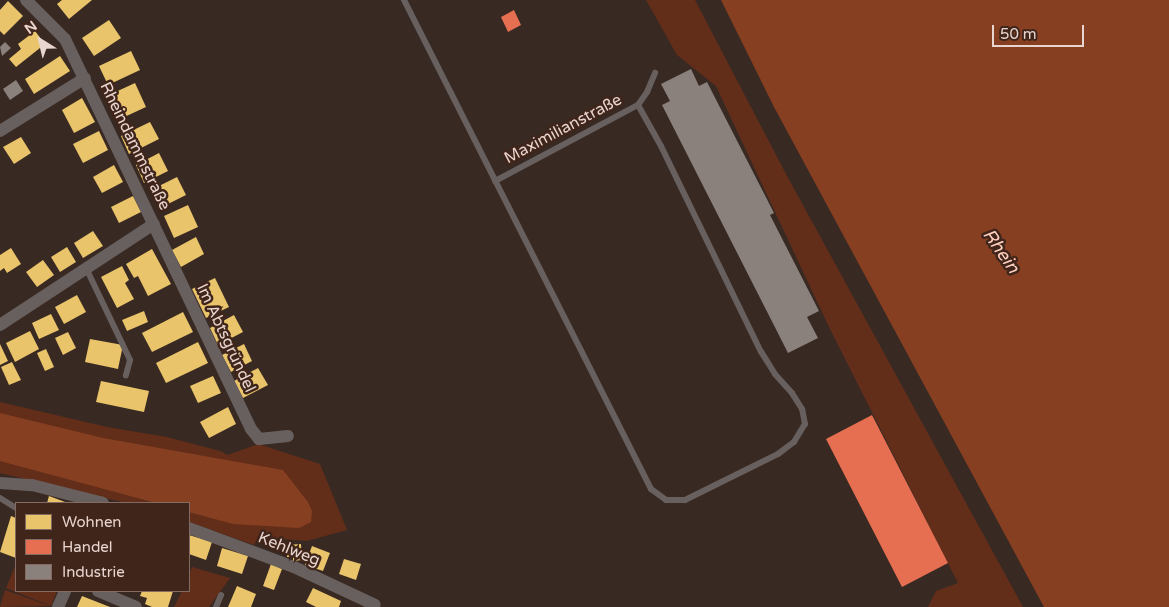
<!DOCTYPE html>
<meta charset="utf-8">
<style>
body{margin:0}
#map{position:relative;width:1169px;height:607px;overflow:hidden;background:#382923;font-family:"Varela Round",sans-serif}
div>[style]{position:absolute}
.green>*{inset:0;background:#632e19}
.water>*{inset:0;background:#873f21}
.homes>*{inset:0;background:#e9c46a}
.shops>*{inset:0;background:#e76f51}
.industry>*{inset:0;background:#8a817c}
.service>*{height:6px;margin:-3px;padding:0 3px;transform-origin:3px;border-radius:3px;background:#68605e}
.minor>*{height:12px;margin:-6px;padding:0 6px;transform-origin:6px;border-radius:6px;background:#68605e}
span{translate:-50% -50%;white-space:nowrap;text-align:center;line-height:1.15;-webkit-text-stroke:5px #40251b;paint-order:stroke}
.street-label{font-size:16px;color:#e8d5cf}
.water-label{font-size:18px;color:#ffd0bf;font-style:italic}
.legend{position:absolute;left:15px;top:502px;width:175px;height:90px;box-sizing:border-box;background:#40251b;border:1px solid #836b63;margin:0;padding:6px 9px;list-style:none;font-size:15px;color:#e8d5cf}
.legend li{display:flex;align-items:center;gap:10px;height:25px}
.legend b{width:25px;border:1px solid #836b63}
.north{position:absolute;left:15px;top:15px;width:50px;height:50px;-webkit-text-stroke:4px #40251b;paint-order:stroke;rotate:324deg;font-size:14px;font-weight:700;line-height:20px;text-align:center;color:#e8d5cf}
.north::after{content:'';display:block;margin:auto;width:18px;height:22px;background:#e8d5cf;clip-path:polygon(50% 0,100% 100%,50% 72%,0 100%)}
.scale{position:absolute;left:992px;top:25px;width:92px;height:22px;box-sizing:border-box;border:2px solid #e8d5cf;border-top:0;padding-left:6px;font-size:15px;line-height:18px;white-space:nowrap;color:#e8d5cf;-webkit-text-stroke:4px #40251b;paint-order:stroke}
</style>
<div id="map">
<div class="green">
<i style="clip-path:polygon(646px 0,695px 0,786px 174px,1023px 607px,928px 607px,936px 591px,958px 583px,828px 325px,716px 86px,677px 55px)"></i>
<i style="clip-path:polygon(0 402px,107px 427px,167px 437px,220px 451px,228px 455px,258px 444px,320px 464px,347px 530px,307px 541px,258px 537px,254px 545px,189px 522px,189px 503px,126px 503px,0 473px)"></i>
<i style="clip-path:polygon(16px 564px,16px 591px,57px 591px,51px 606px,6px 588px)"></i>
<i style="clip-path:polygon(192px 567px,230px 578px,209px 607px,174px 607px,182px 591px,189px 591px,189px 575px)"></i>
<i style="clip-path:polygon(5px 590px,50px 606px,0 607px)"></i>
</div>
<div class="water">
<i style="clip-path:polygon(721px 0,1169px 0,1169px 607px,1044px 607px,774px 107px)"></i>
<i style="clip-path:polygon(0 413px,103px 438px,283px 470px,308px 502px,312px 511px,311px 522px,299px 528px,233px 524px,189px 512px,189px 503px,156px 503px,0 461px)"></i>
</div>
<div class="homes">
<i style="clip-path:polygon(62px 0,92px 0,69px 19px,57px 4px)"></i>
<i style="clip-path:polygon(8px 1px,23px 16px,4px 35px,0 31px,0 10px)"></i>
<i style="clip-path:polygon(109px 20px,121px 38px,94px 56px,82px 38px)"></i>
<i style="clip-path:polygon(35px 31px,45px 44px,16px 67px,9px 59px,21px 49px,18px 44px)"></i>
<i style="clip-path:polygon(131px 51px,140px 70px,108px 85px,99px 66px)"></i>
<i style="clip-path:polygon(60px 56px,70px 71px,34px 94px,25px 79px)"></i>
<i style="clip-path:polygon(135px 83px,146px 107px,120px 119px,109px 95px)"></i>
<i style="clip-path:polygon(82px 98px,95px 122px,74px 133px,62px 110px)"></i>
<i style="clip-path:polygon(150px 122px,159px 139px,129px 154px,121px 136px)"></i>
<i style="clip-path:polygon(99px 131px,108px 150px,83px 163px,73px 144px)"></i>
<i style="clip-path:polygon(21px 137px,31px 153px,14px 164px,3px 147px)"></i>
<i style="clip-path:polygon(159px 153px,168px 171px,144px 183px,136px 165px)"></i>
<i style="clip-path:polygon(114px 165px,123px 182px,102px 193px,93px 177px)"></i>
<i style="clip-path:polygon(177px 177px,186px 195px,162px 207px,153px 189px)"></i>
<i style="clip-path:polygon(133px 196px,141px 212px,119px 223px,111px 207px)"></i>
<i style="clip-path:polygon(188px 205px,198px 227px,174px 238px,164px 216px)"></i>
<i style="clip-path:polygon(93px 231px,103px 246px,83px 258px,74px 243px)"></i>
<i style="clip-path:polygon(196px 237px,204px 254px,181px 267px,172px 250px)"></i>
<i style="clip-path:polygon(67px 247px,76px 262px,60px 272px,51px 257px)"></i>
<i style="clip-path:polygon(11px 248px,21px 264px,7px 273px,4px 268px,0 271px,0 255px)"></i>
<i style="clip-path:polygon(152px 249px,171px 284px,148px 296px,138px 276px,134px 278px,126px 264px)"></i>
<i style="clip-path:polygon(43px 260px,54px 275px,37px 287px,26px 272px)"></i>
<i style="clip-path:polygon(122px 266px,129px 280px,125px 283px,134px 299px,117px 308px,101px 277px)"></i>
<i style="clip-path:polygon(215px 278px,229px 307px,206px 318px,192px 289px)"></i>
<i style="clip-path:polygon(77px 295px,86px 312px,64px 324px,55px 307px)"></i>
<i style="clip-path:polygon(144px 311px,148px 322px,127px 331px,122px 320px)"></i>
<i style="clip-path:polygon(183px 312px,193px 332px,152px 352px,142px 333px)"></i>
<i style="clip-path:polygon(51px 314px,59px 330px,39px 339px,32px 323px)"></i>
<i style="clip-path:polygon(234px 315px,243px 332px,218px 345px,210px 328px)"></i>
<i style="clip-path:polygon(30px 331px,39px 349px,15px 362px,6px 343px)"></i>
<i style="clip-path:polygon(68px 332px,76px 348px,63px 355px,55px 338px)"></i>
<i style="clip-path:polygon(90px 339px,123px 345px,118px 369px,85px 362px)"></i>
<i style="clip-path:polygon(198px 342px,208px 363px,166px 383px,156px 363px)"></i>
<i style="clip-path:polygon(0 344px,8px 361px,0 365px)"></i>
<i style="clip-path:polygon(244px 344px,252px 361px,231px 372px,222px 355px)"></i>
<i style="clip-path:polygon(46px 349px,54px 367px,45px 371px,37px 353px)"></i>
<i style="clip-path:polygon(12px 362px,21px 380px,9px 385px,1px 367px)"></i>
<i style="clip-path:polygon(258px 368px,268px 385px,243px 398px,234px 381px)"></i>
<i style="clip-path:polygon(213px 376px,221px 393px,198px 403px,190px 386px)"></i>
<i style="clip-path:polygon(101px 381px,149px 391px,144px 412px,96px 402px)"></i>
<i style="clip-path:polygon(228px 407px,236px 424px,209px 438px,200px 422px)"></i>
<i style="clip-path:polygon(49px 496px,65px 502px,65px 503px,47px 503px)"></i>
<i style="clip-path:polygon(11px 516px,16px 518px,16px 558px,0 552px)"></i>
<i style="clip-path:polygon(189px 535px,212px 542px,206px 560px,189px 554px)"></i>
<i style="clip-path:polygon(301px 544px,302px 560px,293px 561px,293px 557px,287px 557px,287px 545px)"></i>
<i style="clip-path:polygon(312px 546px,330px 553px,323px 571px,305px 565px)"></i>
<i style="clip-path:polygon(222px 548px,248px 556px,242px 574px,217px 566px)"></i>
<i style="clip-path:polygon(344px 559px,361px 564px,356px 580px,339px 574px)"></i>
<i style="clip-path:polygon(271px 564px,282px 569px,274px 590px,263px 586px)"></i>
<i style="clip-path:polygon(237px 586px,256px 594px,251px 607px,228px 607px)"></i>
<i style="clip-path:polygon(313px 588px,341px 601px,339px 607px,316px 607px,306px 602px)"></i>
<i style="clip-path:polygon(142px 591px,173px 591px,168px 607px,152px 607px,145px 604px,147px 598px,140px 596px)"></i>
<i style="clip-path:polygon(82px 596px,110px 607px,77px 607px)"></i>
</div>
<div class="shops">
<i style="clip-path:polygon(514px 10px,521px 25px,508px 32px,501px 17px)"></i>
<i style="clip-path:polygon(872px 415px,948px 563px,902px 587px,826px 439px)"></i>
</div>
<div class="industry">
<i style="clip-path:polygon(5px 42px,11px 48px,2px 56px,0 47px)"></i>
<i style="clip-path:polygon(691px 69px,699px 86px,707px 82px,774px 213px,770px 215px,819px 311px,807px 317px,818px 338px,788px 353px,662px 105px,670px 101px,661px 84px)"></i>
<i style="clip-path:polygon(16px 80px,23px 91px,10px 100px,3px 89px)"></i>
</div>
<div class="service">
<i style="left:404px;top:0;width:548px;rotate:63.2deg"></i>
<i style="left:651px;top:489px;width:19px;rotate:36deg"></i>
<i style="left:666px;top:500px;width:19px"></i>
<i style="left:685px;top:500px;width:104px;rotate:-26.3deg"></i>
<i style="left:778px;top:454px;width:20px;rotate:-37deg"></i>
<i style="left:794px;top:442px;width:21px;rotate:-59deg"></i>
<i style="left:805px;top:424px;width:15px;rotate:-101deg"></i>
<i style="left:802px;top:409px;width:19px;rotate:-122deg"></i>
<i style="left:792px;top:393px;width:25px;rotate:-132deg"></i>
<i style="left:775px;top:374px;width:26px;rotate:-122deg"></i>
<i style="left:761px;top:352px;width:229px;rotate:-115.9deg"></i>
<i style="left:661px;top:146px;width:47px;rotate:-119.3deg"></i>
<i style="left:495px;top:181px;width:162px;rotate:-28deg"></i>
<i style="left:638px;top:105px;width:16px;rotate:-55deg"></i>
<i style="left:647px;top:92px;width:21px;rotate:-67deg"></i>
<i style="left:86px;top:268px;width:102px;rotate:64.4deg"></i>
<i style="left:130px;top:360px;width:16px;rotate:105deg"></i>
<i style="left:0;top:498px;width:19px;rotate:32deg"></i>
<i style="left:216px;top:607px;width:13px;rotate:-67deg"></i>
</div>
<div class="minor">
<i style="left:26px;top:0;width:55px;rotate:45deg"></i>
<i style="left:65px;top:39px;width:432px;rotate:64.5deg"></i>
<i style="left:251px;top:429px;width:13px;rotate:51deg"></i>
<i style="left:259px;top:439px;width:29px;rotate:-6deg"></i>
<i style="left:0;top:131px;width:100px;rotate:-31.9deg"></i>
<i style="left:0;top:325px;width:184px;rotate:-33.3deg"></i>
<i style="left:0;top:483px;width:32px;rotate:4deg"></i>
<i style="left:32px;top:485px;width:73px;rotate:14.2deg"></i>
<i style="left:189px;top:528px;width:112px;rotate:20.4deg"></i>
<i style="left:294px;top:567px;width:89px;rotate:25.1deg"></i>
<i style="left:98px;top:591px;width:41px;rotate:22.8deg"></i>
<i style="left:58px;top:607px;width:17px;rotate:-66deg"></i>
</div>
<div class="street-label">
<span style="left:563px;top:129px;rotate:-28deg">Maximilianstraße</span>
<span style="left:135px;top:146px;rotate:64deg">Rheindammstraße</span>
<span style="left:226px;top:338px;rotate:65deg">Im Abtsgründel</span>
<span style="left:289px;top:549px;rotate:22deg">Kehlweg</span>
</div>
<div class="water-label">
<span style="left:1001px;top:251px;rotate:55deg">Rhein</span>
</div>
<ul class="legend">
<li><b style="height:14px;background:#e9c46a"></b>Wohnen</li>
<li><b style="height:14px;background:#e76f51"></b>Handel</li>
<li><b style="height:14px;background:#8a817c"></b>Industrie</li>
</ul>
<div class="north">N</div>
<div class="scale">50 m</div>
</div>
